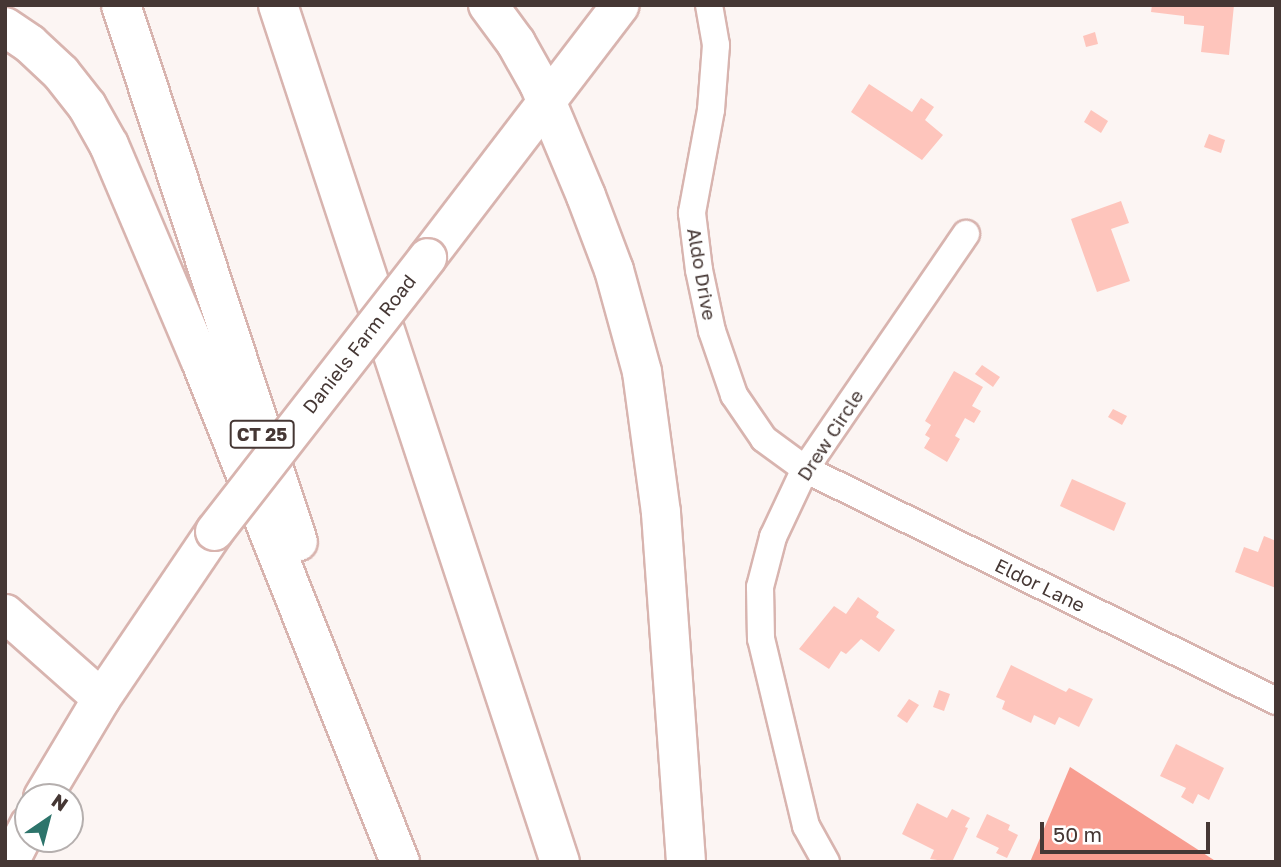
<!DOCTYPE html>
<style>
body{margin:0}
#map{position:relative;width:1281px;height:867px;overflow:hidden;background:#fcf5f3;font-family:"Golos Text",sans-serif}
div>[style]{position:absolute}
.forest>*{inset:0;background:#f89d90}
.building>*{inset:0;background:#fec5bc}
.roads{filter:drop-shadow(2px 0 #d8b4af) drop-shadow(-2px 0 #d8b4af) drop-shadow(0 2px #d8b4af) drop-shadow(0 -2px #d8b4af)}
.minor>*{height:26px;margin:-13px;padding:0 13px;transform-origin:13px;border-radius:13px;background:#fff}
.secondary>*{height:37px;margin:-18.5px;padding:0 18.5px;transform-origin:18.5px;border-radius:18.5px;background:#fff}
.motorway>*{height:38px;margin:-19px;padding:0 19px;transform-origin:19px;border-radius:19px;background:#fff}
.bridges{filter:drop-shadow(2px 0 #d8b4af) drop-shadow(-2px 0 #d8b4af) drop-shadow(0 2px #d8b4af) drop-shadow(0 -2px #d8b4af)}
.secondary-bridge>*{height:37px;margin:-18.5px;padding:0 18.5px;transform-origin:18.5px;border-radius:18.5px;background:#fff}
span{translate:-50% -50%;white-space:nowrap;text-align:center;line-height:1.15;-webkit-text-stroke:7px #fff;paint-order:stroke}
.shield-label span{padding:2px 5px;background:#fff;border:2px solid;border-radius:5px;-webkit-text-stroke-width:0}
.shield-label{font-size:18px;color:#453734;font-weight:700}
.street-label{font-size:19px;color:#453734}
.frame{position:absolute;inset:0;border:7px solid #453734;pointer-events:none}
.north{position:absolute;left:14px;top:783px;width:70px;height:70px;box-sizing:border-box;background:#fff;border:2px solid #b5afae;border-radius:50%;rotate:35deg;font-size:19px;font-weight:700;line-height:28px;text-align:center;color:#453734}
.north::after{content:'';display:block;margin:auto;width:24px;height:32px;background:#2d746b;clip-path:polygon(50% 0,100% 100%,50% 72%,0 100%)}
.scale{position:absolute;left:1040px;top:822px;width:170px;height:32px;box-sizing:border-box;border:4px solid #453734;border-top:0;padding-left:9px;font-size:21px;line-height:24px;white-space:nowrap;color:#453734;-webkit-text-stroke:5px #fff;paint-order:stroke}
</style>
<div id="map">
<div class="forest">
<i style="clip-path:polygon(1070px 767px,1217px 862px,1030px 862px)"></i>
</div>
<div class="building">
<i style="clip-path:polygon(1152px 5px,1234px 5px,1229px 55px,1201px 52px,1204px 26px,1184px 24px,1184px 16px,1151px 12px)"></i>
<i style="clip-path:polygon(1095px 32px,1098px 44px,1086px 47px,1083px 36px)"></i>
<i style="clip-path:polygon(869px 84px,912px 112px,921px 98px,934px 107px,925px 120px,943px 135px,922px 160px,851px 112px)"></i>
<i style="clip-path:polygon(1091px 110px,1108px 121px,1101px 133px,1084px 122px)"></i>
<i style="clip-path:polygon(1209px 134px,1225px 140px,1221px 153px,1204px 147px)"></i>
<i style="clip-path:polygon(1121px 201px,1129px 223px,1111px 229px,1130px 281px,1097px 292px,1071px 219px)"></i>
<i style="clip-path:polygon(982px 365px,1000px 377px,993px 387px,975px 374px)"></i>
<i style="clip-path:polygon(954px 371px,983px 387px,972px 406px,981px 411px,974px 423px,965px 418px,955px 436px,960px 439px,947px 462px,924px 448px,930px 438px,925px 435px,931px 425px,925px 421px)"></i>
<i style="clip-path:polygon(1113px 409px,1127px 416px,1122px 425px,1108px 417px)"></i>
<i style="clip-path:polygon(1072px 479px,1126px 503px,1114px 531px,1060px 506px)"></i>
<i style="clip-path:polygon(1264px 536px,1276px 541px,1276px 588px,1235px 572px,1244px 547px,1258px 552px)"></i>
<i style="clip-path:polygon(858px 597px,879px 612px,876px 617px,895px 630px,879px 652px,861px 639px,846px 654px,841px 651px,829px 669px,799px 649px,834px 606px,846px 614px)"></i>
<i style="clip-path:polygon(1011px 665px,1066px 692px,1069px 688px,1093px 699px,1079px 727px,1059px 717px,1055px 725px,1034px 715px,1031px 723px,1002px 709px,1005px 701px,996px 697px)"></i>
<i style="clip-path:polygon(939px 690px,950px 694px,944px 711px,933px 707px)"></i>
<i style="clip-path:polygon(909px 699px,919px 705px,907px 723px,897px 716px)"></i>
<i style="clip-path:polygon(1176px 744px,1224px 768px,1209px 800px,1198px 794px,1193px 804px,1181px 797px,1186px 788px,1160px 776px)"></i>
<i style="clip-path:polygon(917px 803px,947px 818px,952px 809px,970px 818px,965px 827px,968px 828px,952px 862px,930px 859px,934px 850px,902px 834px)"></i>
<i style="clip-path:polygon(987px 814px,1010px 825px,1008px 830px,1018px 835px,1007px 858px,996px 853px,999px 848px,976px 837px)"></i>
</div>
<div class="roads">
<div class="minor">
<i style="left:709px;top:5px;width:41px;rotate:80.1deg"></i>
<i style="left:716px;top:45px;width:65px;rotate:94.4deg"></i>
<i style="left:711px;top:110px;width:105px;rotate:100.5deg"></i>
<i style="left:692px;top:213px;width:57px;rotate:83deg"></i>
<i style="left:699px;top:270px;width:62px;rotate:78deg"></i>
<i style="left:712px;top:331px;width:68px;rotate:71deg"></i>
<i style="left:734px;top:395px;width:53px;rotate:55.7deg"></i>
<i style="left:764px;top:439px;width:51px;rotate:36.2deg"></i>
<i style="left:805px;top:469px;width:525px;rotate:26.22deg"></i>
<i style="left:826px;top:862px;width:41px;rotate:-119.1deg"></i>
<i style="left:806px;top:826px;width:192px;rotate:-103.5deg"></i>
<i style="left:761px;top:639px;width:52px;rotate:-91.1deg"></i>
<i style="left:760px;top:587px;width:52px;rotate:-75.4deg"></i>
<i style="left:773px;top:537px;width:75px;rotate:-64.8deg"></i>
<i style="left:805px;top:469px;width:285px;rotate:-55.6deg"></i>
</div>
<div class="secondary">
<i style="left:427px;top:257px;width:317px;rotate:-52.6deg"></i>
<i style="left:5px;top:613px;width:128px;rotate:41.5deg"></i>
<i style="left:42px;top:797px;width:115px;rotate:-59.2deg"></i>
<i style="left:101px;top:698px;width:202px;rotate:-55.9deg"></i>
<i style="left:9px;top:862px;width:42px;rotate:-62.8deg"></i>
</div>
<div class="motorway">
<i style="left:121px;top:5px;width:565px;rotate:71.76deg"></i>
<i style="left:278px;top:5px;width:902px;rotate:71.79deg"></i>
<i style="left:488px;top:5px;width:47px;rotate:53.6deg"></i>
<i style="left:516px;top:43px;width:47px;rotate:60.7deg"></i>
<i style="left:539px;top:84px;width:121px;rotate:67.2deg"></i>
<i style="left:586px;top:196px;width:79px;rotate:69.3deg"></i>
<i style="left:614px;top:270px;width:106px;rotate:74.6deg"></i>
<i style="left:642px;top:372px;width:142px;rotate:82.3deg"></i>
<i style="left:661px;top:513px;width:350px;rotate:85.9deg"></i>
<i style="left:5px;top:27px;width:30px;rotate:34deg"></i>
<i style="left:30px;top:44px;width:42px;rotate:43.1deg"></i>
<i style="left:61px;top:73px;width:42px;rotate:51.8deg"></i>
<i style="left:87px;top:106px;width:45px;rotate:60.6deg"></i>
<i style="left:109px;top:145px;width:233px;rotate:67deg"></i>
<i style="left:200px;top:359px;width:541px;rotate:68.32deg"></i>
</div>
</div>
<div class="bridges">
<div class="secondary-bridge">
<i style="left:214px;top:531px;width:347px;rotate:-52.1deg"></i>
</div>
</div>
<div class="shield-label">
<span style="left:262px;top:434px">CT 25</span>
</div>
<div class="street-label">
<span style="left:702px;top:274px;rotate:80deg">Aldo Drive</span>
<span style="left:359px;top:344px;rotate:-52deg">Daniels Farm Road</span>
<span style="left:830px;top:435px;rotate:-57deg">Drew Circle</span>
<span style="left:1040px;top:585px;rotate:26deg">Eldor Lane</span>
</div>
<div class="frame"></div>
<div class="north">N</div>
<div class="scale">50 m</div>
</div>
